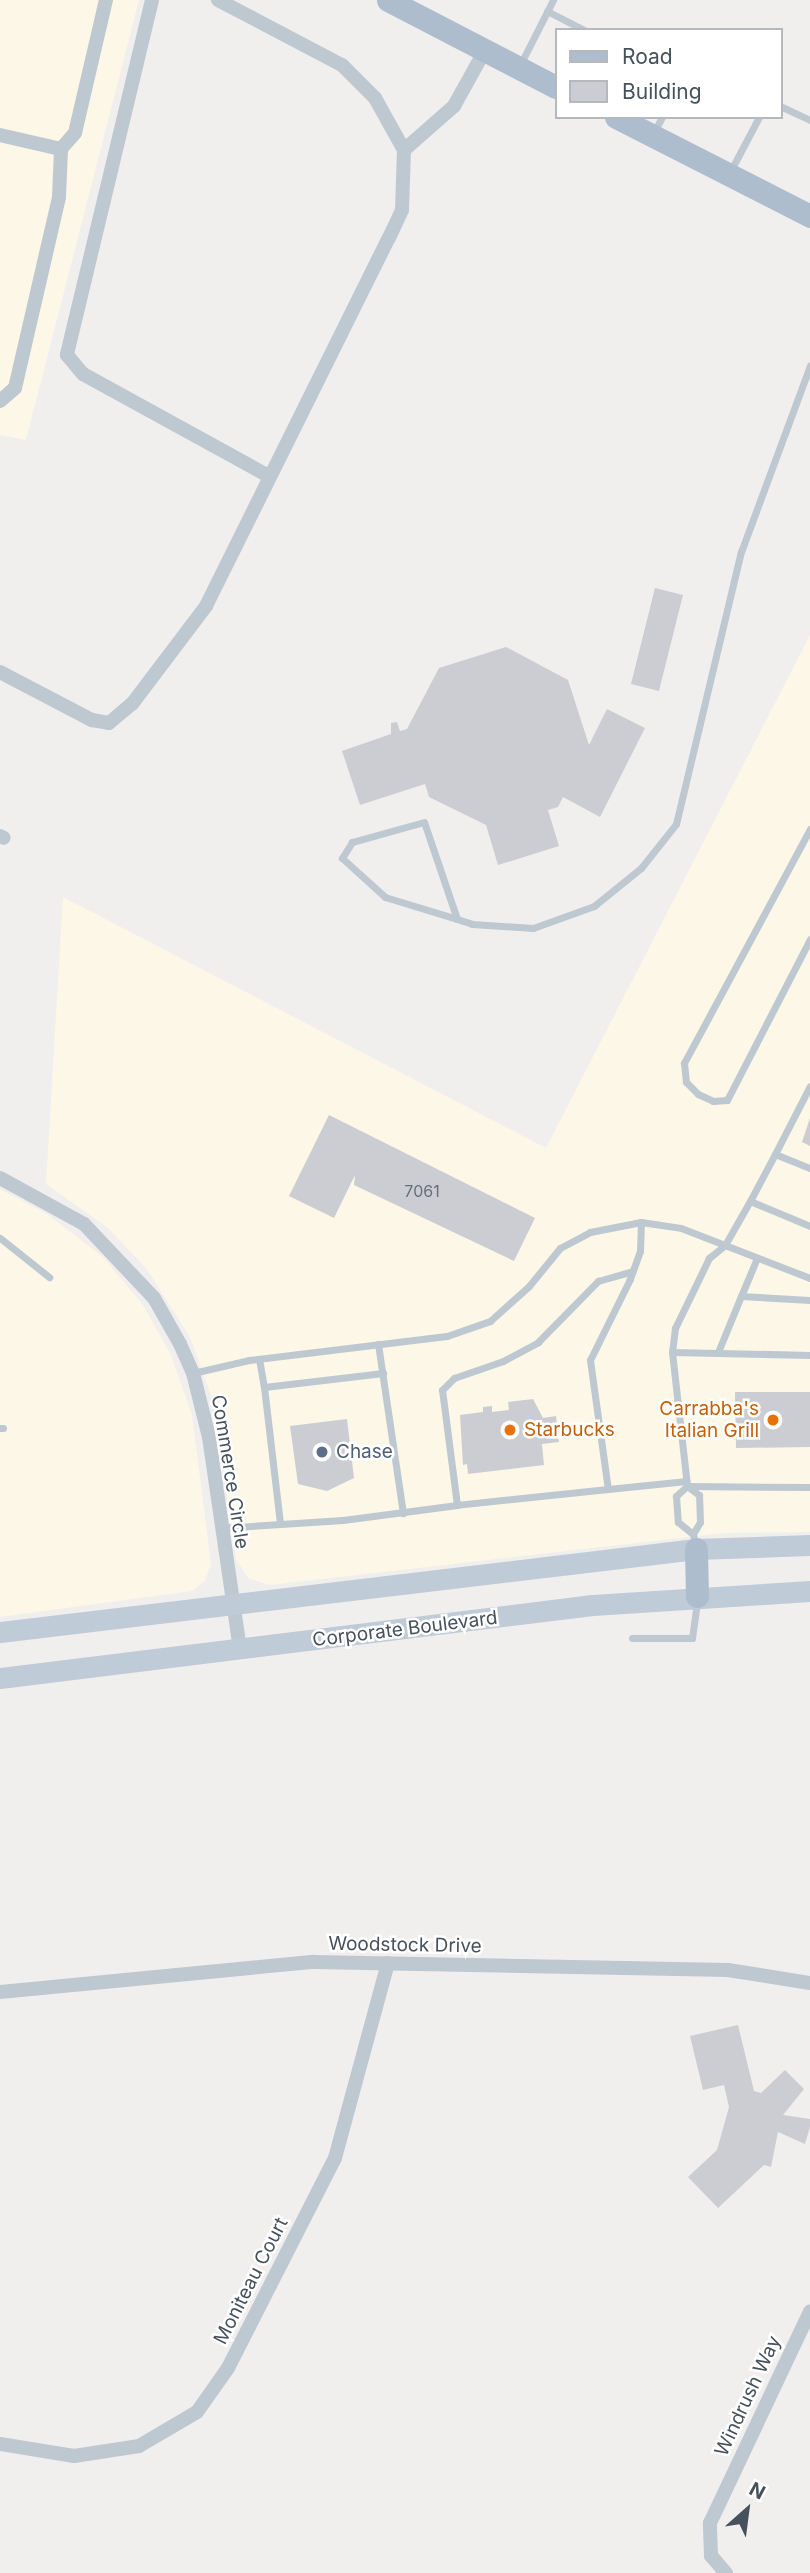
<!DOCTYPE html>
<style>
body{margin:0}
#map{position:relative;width:810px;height:2573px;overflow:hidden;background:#f1eeee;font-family:Inter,sans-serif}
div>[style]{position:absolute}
.commercial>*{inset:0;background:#fcf7e7}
.building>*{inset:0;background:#cbcdd3}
.lane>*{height:7px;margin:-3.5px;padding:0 3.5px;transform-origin:3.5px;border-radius:3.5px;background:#bec8d1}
.street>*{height:14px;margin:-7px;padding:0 7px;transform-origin:7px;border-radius:7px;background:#bec8d1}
.secondary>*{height:21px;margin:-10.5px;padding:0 10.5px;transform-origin:10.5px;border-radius:10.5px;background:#c0cbd8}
.primary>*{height:23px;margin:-11.5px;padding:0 11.5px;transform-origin:11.5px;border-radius:11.5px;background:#adbdce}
.dots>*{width:19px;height:19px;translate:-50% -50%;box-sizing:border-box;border:4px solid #fff;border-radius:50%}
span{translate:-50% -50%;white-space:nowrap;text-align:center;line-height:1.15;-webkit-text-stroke:5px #fff;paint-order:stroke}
.number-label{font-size:16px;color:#67707a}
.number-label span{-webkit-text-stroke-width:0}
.food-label{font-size:19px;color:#c56008}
.right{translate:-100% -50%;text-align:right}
.left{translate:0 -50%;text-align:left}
.service-label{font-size:19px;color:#4e5e75}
.street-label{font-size:19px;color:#46515c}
.legend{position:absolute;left:555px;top:28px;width:228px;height:91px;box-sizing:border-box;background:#fff;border:2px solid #b5b9be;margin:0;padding:9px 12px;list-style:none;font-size:21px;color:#46515c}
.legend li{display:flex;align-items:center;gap:14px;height:35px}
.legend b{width:35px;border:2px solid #b5b9be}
.north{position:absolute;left:712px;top:2475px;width:70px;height:70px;-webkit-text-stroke:5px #fff;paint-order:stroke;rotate:28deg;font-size:19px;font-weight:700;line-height:28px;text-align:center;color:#46515c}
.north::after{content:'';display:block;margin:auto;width:24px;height:32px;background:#46515c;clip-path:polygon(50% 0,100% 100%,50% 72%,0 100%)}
</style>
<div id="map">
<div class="commercial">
<i style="clip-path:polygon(0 0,139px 0,26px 440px,0 435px)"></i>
<i style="clip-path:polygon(810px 635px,810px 1532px,724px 1533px,270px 1585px,248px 1578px,236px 1559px,214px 1404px,190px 1337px,146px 1268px,107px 1227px,46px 1184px,63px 897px,546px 1148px)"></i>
<i style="clip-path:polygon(0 1189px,47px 1214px,103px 1257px,143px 1305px,171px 1355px,192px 1415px,211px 1564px,205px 1581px,192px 1591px,0 1617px)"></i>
</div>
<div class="building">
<i style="clip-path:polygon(655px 588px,683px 595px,659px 691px,631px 684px)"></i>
<i style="clip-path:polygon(506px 647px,568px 680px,589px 745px,607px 709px,645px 728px,600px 817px,563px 797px,558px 807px,548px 810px,559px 846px,498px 865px,486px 825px,429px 797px,425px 784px,360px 805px,342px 751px,391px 734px,391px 723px,397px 722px,400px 731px,407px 729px,439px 668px)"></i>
<i style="clip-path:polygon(329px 1115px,535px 1218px,514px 1261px,354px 1185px,355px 1175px,334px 1218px,289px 1196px)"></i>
<i style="clip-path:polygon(810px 1118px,810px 1146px,802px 1142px)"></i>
<i style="clip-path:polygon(735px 1392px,810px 1392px,810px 1447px,736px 1448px)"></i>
<i style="clip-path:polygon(533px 1399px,543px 1418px,556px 1416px,559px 1442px,542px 1444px,544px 1465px,468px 1474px,467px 1464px,463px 1465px,460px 1415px,483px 1412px,483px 1407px,492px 1406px,492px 1412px,509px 1410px,508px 1402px)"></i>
<i style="clip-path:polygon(347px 1419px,354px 1478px,327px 1491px,298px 1484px,290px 1426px)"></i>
<i style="clip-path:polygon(738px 2025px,754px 2091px,761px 2093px,785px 2070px,804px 2089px,783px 2115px,810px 2119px,810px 2127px,805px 2144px,778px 2132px,771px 2167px,764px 2165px,718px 2208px,688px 2177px,717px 2150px,729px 2107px,724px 2085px,703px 2090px,690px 2036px)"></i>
</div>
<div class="lane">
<i style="left:547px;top:11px;width:42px;rotate:27.2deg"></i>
<i style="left:520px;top:65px;width:73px;rotate:-63.1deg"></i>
<i style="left:780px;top:106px;width:33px;rotate:25deg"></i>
<i style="left:654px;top:132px;width:17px;rotate:-62deg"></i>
<i style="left:730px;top:172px;width:62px;rotate:-62.2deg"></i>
<i style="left:810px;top:829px;width:266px;rotate:118.3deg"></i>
<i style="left:684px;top:1063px;width:19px;rotate:84deg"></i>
<i style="left:686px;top:1082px;width:17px;rotate:45deg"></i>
<i style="left:698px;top:1094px;width:17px;rotate:25deg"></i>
<i style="left:713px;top:1101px;width:14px;rotate:-4deg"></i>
<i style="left:727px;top:1100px;width:181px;rotate:-62.7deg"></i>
<i style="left:457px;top:919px;width:102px;rotate:-108.8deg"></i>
<i style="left:424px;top:822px;width:75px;rotate:164.5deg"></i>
<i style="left:352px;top:842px;width:19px;rotate:122deg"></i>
<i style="left:342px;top:858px;width:58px;rotate:42.2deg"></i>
<i style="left:385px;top:897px;width:75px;rotate:17deg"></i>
<i style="left:457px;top:919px;width:16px;rotate:18deg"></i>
<i style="left:472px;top:924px;width:61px;rotate:3.8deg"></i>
<i style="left:533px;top:928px;width:65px;rotate:-19.8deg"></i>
<i style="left:594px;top:906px;width:60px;rotate:-39deg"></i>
<i style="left:641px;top:868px;width:56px;rotate:-51.5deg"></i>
<i style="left:676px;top:824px;width:280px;rotate:-76.6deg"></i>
<i style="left:741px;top:552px;width:199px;rotate:-69.7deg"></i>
<i style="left:775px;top:1154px;width:76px;rotate:-62.8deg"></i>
<i style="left:750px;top:1201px;width:53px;rotate:-62deg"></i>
<i style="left:775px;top:1154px;width:38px;rotate:22deg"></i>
<i style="left:641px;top:1222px;width:29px;rotate:92deg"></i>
<i style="left:640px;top:1251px;width:30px;rotate:110deg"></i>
<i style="left:630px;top:1279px;width:90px;rotate:116.3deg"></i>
<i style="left:590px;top:1360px;width:130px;rotate:82.1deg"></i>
<i style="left:608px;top:1489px;width:79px;rotate:-5.8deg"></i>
<i style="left:810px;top:1226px;width:65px;rotate:-157.4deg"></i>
<i style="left:750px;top:1201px;width:51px;rotate:119.6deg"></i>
<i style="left:725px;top:1245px;width:21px;rotate:141deg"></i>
<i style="left:709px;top:1258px;width:78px;rotate:115.9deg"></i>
<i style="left:675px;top:1328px;width:24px;rotate:97deg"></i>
<i style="left:672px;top:1352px;width:135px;rotate:83.6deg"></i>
<i style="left:687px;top:1486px;width:123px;rotate:0.5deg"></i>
<i style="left:0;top:1238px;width:63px;rotate:38.5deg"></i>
<i style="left:757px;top:1258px;width:41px;rotate:112.8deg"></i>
<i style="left:741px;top:1296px;width:69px;rotate:3.3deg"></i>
<i style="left:378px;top:1344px;width:171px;rotate:81.6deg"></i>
<i style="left:672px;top:1352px;width:138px;rotate:1.2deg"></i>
<i style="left:718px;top:1352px;width:61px;rotate:-67.7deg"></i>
<i style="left:259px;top:1359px;width:28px;rotate:80deg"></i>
<i style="left:264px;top:1387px;width:120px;rotate:-6.7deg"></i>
<i style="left:193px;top:1373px;width:57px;rotate:-13.1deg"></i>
<i style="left:249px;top:1360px;width:199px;rotate:-6.9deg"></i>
<i style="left:447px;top:1336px;width:46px;rotate:-19.2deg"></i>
<i style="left:490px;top:1321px;width:52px;rotate:-41.9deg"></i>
<i style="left:529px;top:1286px;width:49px;rotate:-50.8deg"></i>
<i style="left:560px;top:1248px;width:34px;rotate:-28deg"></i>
<i style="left:590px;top:1232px;width:52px;rotate:-11.1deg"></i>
<i style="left:641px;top:1222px;width:40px;rotate:8.5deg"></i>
<i style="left:681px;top:1228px;width:138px;rotate:21.2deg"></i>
<i style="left:264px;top:1387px;width:138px;rotate:83.3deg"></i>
<i style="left:0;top:1428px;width:3px"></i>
<i style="left:608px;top:1489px;width:152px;rotate:174deg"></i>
<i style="left:457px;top:1505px;width:116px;rotate:-97.4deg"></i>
<i style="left:442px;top:1390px;width:17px;rotate:-45deg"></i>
<i style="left:454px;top:1378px;width:52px;rotate:-19.1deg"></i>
<i style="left:503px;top:1361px;width:40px;rotate:-28deg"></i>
<i style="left:538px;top:1342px;width:86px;rotate:-45.5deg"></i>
<i style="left:598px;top:1281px;width:36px;rotate:-16deg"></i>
<i style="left:220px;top:1528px;width:123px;rotate:-3.7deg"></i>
<i style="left:343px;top:1520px;width:115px;rotate:-7.5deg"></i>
<i style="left:693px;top:1534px;width:14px;rotate:-60deg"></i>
<i style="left:700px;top:1522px;width:27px;rotate:-92deg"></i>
<i style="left:699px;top:1495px;width:15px;rotate:-143deg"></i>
<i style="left:687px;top:1486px;width:15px;rotate:138deg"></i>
<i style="left:676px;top:1496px;width:26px;rotate:86deg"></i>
<i style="left:678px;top:1522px;width:19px;rotate:39deg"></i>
<i style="left:693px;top:1534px;width:11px;rotate:80deg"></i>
<i style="left:632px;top:1638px;width:60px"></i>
<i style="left:692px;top:1638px;width:37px;rotate:-82deg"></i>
</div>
<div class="street">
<i style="left:152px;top:0;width:365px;rotate:103.5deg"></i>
<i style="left:67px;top:355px;width:25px;rotate:50deg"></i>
<i style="left:83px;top:374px;width:213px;rotate:28.8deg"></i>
<i style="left:218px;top:0;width:140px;rotate:27.7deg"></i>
<i style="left:342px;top:65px;width:47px;rotate:45deg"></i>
<i style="left:375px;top:98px;width:60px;rotate:60.9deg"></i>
<i style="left:0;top:135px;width:63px;rotate:12.9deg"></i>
<i style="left:61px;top:149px;width:21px;rotate:-49deg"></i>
<i style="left:75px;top:133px;width:137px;rotate:-76.9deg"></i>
<i style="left:0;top:401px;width:20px;rotate:-41deg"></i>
<i style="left:15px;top:388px;width:196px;rotate:-77deg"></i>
<i style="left:59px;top:197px;width:48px;rotate:-87.6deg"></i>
<i style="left:0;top:672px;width:104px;rotate:27.6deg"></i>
<i style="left:92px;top:720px;width:17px;rotate:10deg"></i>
<i style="left:109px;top:723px;width:30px;rotate:-40deg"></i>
<i style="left:132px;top:704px;width:123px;rotate:-52.9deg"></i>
<i style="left:206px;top:606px;width:411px;rotate:-63.6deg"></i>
<i style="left:389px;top:238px;width:31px;rotate:-65deg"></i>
<i style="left:402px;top:210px;width:60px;rotate:-88.1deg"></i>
<i style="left:404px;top:150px;width:67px;rotate:-41.3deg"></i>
<i style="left:454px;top:106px;width:64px;rotate:-61deg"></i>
<i style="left:0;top:836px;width:4px;rotate:27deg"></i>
<i style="left:0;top:1178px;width:96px;rotate:28.7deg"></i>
<i style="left:84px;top:1224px;width:102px;rotate:46.6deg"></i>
<i style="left:154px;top:1298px;width:53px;rotate:60.5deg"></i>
<i style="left:180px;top:1344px;width:32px;rotate:66deg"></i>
<i style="left:193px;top:1373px;width:66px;rotate:76deg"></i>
<i style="left:209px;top:1437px;width:214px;rotate:81.7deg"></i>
<i style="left:0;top:1992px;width:315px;rotate:-5.5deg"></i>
<i style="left:314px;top:1962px;width:414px;rotate:1.1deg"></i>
<i style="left:728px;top:1970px;width:83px;rotate:9deg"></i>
<i style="left:0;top:2444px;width:75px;rotate:9.2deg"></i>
<i style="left:74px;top:2456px;width:66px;rotate:-8.7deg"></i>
<i style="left:139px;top:2446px;width:67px;rotate:-30.4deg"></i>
<i style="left:197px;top:2412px;width:54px;rotate:-54.8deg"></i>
<i style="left:228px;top:2368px;width:236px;rotate:-63deg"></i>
<i style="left:335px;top:2158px;width:202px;rotate:-74.8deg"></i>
<i style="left:726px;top:2573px;width:23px;rotate:-131deg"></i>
<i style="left:711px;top:2556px;width:33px;rotate:-92deg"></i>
<i style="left:710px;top:2523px;width:234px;rotate:-64.7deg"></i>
</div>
<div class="secondary">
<i style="left:0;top:1632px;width:701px;rotate:-6.8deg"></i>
<i style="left:696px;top:1549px;width:114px;rotate:-2deg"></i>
<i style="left:0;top:1678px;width:597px;rotate:-7.02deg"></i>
<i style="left:593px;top:1605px;width:217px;rotate:-3.7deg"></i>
</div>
<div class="primary">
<i style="left:388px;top:0;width:189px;rotate:27.4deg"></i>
<i style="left:616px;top:117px;width:218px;rotate:27deg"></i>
<i style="left:696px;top:1549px;width:47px;rotate:88.8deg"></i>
</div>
<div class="dots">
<i style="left:773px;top:1420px;background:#e8710a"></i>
<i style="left:510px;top:1430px;background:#e8710a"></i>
<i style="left:322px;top:1452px;background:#5c6f8a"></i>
</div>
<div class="number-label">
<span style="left:422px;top:1191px">7061</span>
</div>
<div class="food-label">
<span class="right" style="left:759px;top:1420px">Carrabba's<br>Italian Grill</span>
<span class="left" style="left:524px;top:1430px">Starbucks</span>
</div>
<div class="service-label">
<span class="left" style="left:336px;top:1452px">Chase</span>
</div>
<div class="street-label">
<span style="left:230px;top:1472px;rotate:81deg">Commerce Circle</span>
<span style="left:405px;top:1629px;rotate:-7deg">Corporate Boulevard</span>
<span style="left:405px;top:1945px;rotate:1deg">Woodstock Drive</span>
<span style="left:251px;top:2281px;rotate:-63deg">Moniteau Court</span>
<span style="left:748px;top:2396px;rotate:-65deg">Windrush Way</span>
</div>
<ul class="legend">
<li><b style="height:9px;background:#adbdce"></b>Road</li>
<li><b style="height:19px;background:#cbcdd3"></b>Building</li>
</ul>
<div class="north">N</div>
</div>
